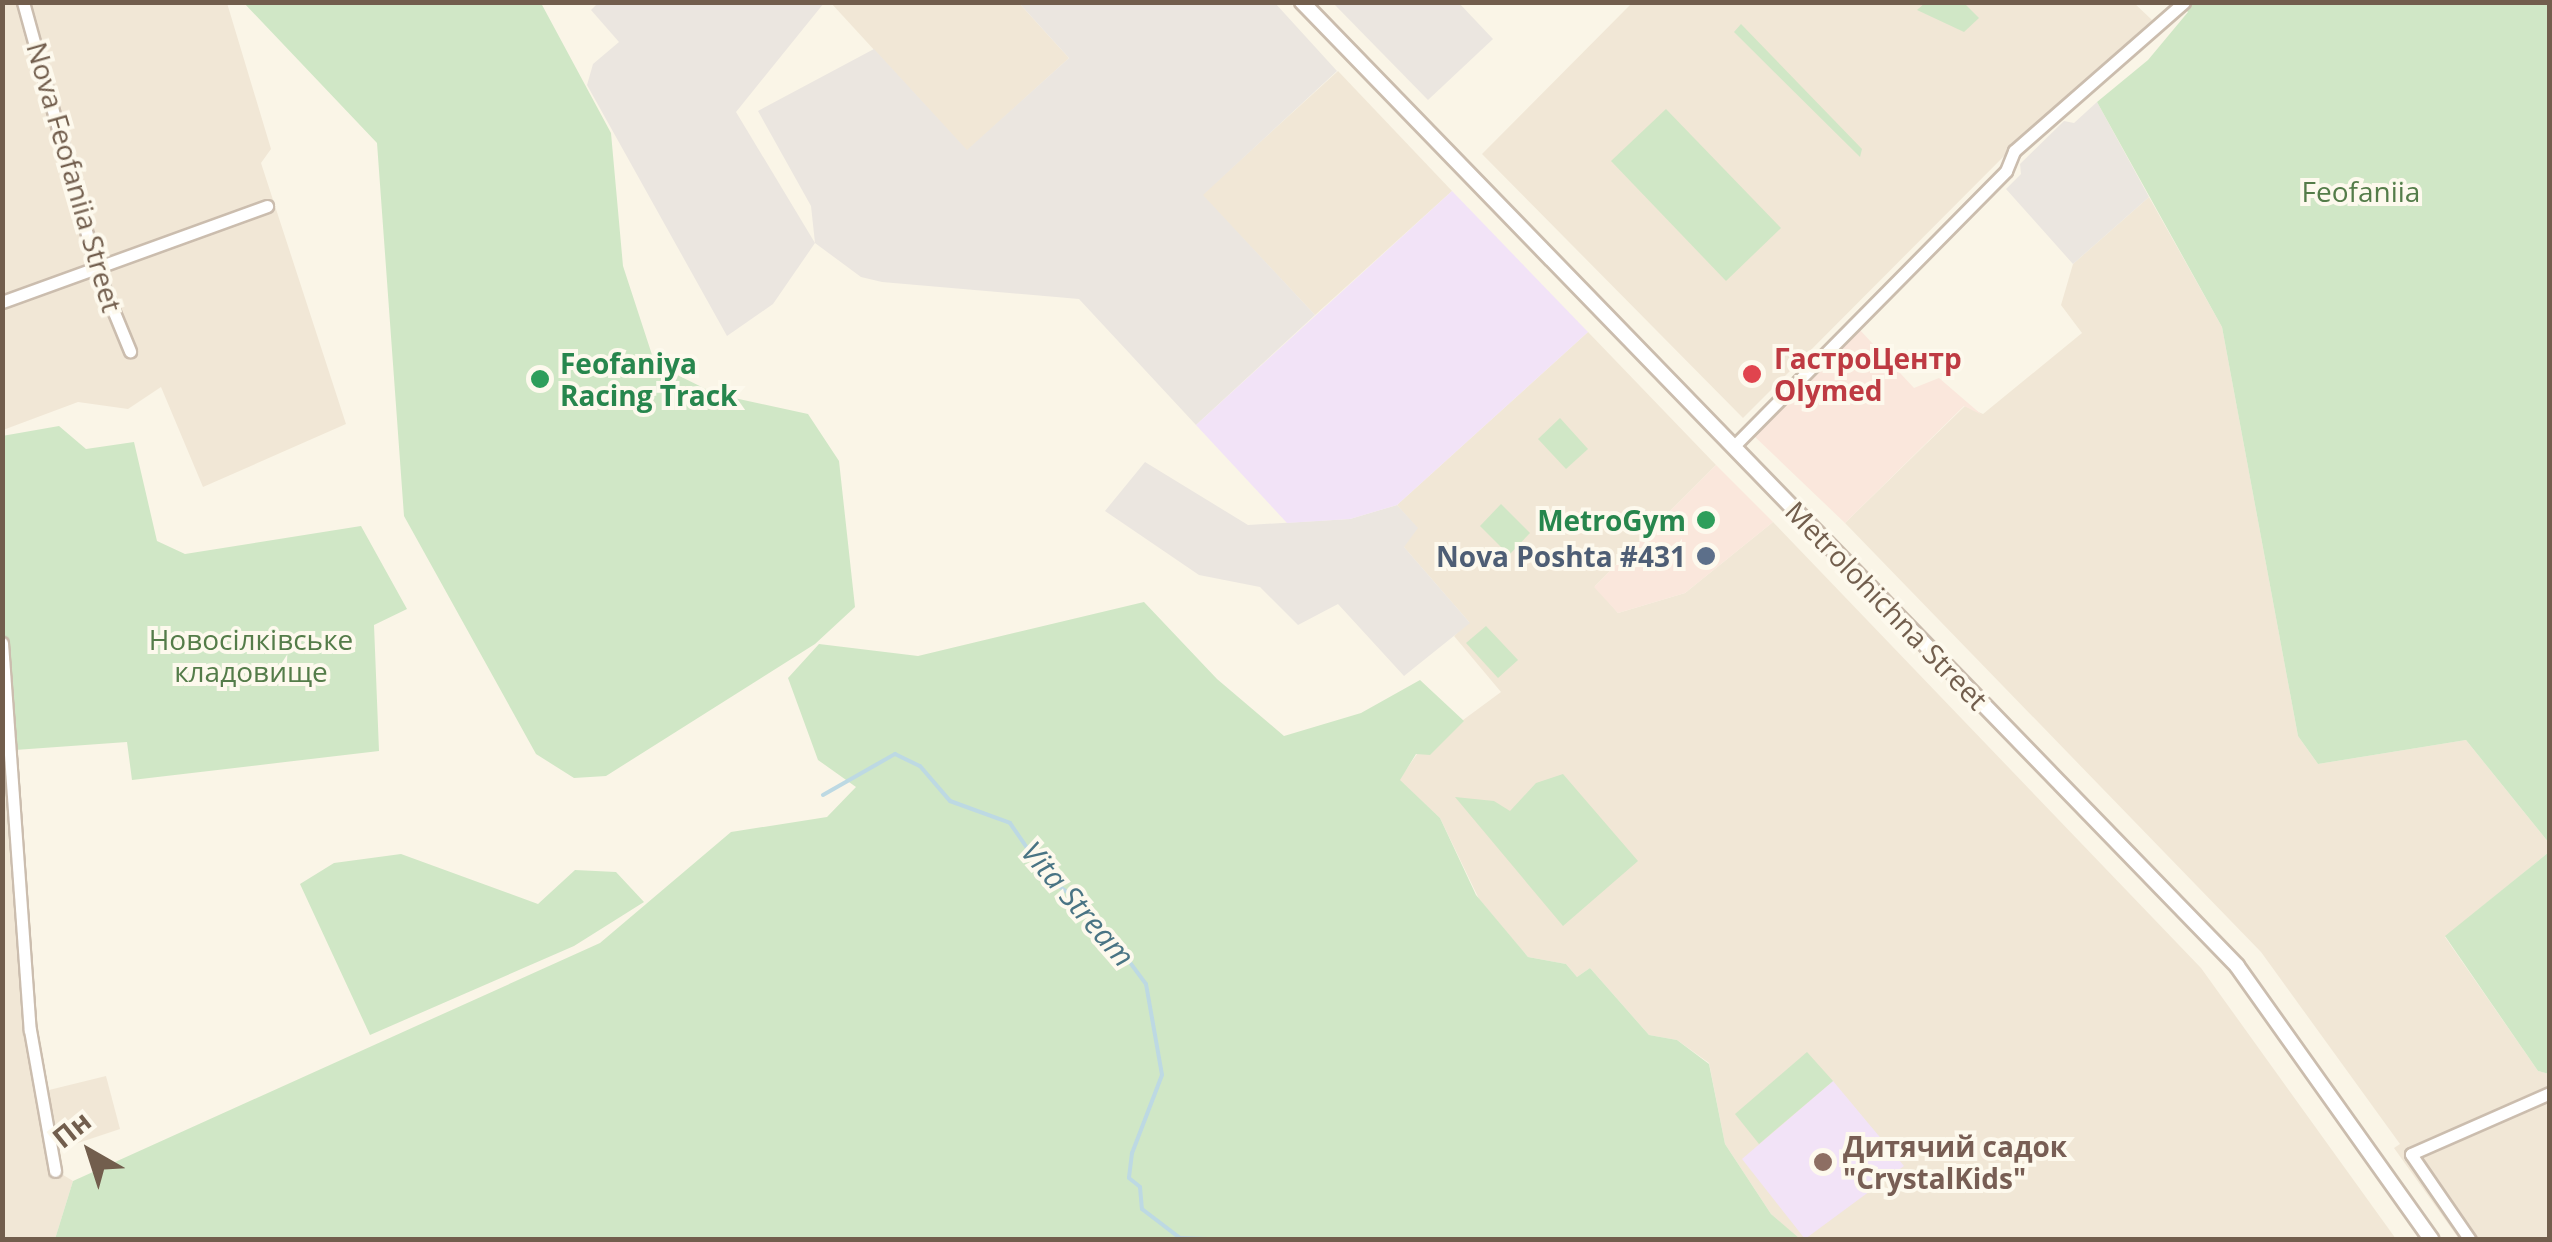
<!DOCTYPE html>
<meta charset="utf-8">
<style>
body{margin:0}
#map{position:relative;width:2552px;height:1242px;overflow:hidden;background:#faf5e7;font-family:"Open Sans",sans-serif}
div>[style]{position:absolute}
.residential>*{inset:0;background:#f1e7d6}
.commercial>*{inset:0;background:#fae7dc}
.industrial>*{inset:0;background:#ebe6e0}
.education>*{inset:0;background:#f2e3f7}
.green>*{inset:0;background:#d0e7c6}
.stream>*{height:4px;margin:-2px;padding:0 2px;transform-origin:2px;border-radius:2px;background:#bdd9e3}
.roads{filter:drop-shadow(2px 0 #cbbdae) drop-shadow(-2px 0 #cbbdae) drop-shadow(0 2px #cbbdae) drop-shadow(0 -2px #cbbdae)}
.minor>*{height:11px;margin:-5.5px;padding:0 5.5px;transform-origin:5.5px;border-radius:5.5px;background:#fff}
.tertiary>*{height:14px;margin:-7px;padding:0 7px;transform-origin:7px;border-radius:7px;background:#fff}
.dots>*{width:28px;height:28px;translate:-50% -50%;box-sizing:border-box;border:5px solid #fdf9ed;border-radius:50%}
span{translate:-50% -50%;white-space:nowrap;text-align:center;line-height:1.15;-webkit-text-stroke:8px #fdf9ed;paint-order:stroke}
.street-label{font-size:28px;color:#725e4d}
.park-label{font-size:28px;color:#547c49}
.health-label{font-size:28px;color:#be3a42;font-weight:700}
.left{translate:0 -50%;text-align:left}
.leisure-label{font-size:28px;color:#27864d;font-weight:700}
.right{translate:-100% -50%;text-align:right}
.service-label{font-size:28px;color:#4e5e75;font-weight:700}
.education-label{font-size:28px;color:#785e54;font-weight:700}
.water-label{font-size:30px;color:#497484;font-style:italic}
.frame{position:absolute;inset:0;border:5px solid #725e4d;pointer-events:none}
.north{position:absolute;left:40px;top:1102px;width:100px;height:100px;-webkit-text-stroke:8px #fdf9ed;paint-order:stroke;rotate:321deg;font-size:28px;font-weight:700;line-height:40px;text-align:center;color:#725e4d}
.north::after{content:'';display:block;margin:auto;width:35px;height:45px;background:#725e4d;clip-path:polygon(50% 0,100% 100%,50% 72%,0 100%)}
</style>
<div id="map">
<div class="residential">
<i style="clip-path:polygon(2133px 2px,2152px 20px,2049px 111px,1743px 418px,1482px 154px,1632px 3px)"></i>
<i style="clip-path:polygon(3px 3px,227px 3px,271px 149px,261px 163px,346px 424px,203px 487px,161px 387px,128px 409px,78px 402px,3px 430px)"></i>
<i style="clip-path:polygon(831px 3px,1019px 3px,1069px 58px,967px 151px)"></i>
<i style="clip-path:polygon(1338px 71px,1452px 191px,1315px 315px,1202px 195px)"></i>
<i style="clip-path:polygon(2149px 197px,2222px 327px,2298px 736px,2318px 764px,2466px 740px,2549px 843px,2549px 852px,2445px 937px,2538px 1071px,2549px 1074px,2549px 1239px,2459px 1239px,2394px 1148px,2400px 1144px,2261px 952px,1845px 523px,1965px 406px,1983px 414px,2082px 333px,2061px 305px,2073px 264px)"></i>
<i style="clip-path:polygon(1588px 332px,1716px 465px,1595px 586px,1618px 613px,1685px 593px,1773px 522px,2201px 968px,2396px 1239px,1800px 1240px,1771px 1214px,1725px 1144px,1709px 1063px,1677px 1040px,1649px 1035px,1590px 968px,1577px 977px,1566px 964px,1528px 957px,1479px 899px,1440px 818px,1399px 780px,1417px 754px,1501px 692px,1454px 636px,1469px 622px,1403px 546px,1417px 528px,1397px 505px)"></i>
<i style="clip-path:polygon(2px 643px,26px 970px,55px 1170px,73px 1181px,55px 1239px,3px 1239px)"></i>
<i style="clip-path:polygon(106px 1076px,120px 1129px,57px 1150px,45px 1091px)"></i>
</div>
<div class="commercial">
<i style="clip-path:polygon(1860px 330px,1914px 388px,1939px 378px,1982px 415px,1964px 406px,1845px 523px,1753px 435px)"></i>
<i style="clip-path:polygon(1716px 465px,1773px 522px,1685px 593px,1618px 613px,1594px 587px)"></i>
</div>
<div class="industrial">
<i style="clip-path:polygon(598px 3px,824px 3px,736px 112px,815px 243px,811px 206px,758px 111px,874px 49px,967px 150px,1069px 58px,1019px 3px,1275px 3px,1337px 71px,1203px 195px,1315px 315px,1196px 425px,1079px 299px,882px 282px,861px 277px,815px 243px,773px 304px,727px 336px,587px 85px,593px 64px,619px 42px,591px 10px)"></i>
<i style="clip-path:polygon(1333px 3px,1459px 3px,1493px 39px,1428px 100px)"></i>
<i style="clip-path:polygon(2097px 102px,2149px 197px,2073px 264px,2006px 189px,2021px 174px,2020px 164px,2064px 121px,2074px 123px)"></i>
<i style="clip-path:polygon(1145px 462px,1248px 525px,1350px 519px,1397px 505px,1418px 528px,1404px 547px,1470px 623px,1404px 676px,1338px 604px,1298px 625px,1260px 587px,1199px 575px,1105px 511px)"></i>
</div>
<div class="education">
<i style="clip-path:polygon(1452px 191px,1588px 332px,1397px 505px,1350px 519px,1287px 523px,1196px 425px)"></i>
<i style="clip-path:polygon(1833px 1081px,1904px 1166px,1805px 1239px,1742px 1159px)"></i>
</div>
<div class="green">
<i style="clip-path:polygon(244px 3px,541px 3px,611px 133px,623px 266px,655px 364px,716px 394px,808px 414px,839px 461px,855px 607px,815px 644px,606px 776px,574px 778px,536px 754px,404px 516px,377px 143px)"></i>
<i style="clip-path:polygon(1925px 3px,1964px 3px,1979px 18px,1964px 32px,1917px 10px)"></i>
<i style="clip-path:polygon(2177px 3px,2549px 3px,2549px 843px,2466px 740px,2318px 764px,2298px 736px,2222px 327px,2097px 102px,2148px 60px,2188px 12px)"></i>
<i style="clip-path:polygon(1741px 24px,1862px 149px,1860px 157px,1734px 32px)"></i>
<i style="clip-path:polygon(1666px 109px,1781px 228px,1726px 281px,1611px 161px)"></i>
<i style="clip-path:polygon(1560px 418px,1588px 449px,1566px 469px,1538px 439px)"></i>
<i style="clip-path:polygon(59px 426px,86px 449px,134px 442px,157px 541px,185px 554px,361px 526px,407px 609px,374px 625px,379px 751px,132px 780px,127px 742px,15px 750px,2px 643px,2px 436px)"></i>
<i style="clip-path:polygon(1501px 504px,1530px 533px,1509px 555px,1480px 526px)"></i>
<i style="clip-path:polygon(1144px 602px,1217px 679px,1284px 736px,1361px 713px,1420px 680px,1464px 721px,1430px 755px,1416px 754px,1400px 780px,1440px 818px,1476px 895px,1528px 957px,1566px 964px,1577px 977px,1590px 968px,1649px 1035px,1677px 1040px,1709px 1064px,1725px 1144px,1771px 1214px,1800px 1239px,55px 1239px,73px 1181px,600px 943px,731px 832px,827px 817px,856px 787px,818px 760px,788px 678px,819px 644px,918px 656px)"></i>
<i style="clip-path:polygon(1486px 626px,1518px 660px,1498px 678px,1466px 643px)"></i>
<i style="clip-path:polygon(1563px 774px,1638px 861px,1563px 926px,1455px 797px,1494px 801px,1510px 811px,1536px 783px)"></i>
<i style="clip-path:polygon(2549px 852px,2549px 1074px,2538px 1071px,2445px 936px)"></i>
<i style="clip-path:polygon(401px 854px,538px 904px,575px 870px,616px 872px,644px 902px,574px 946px,370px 1035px,300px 884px,334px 863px)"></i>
<i style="clip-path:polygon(1807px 1052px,1833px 1081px,1759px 1144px,1735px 1114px)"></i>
</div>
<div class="stream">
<i style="left:823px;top:795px;width:83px;rotate:-29.7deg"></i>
<i style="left:895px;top:754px;width:28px;rotate:26deg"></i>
<i style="left:920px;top:766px;width:46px;rotate:49.4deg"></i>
<i style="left:950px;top:801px;width:64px;rotate:20.1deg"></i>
<i style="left:1010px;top:823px;width:65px;rotate:55.6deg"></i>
<i style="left:1047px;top:877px;width:55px;rotate:36.9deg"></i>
<i style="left:1091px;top:910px;width:92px;rotate:53.4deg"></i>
<i style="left:1146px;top:984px;width:92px;rotate:80deg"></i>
<i style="left:1162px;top:1075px;width:84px;rotate:111deg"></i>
<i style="left:1132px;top:1153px;width:25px;rotate:97deg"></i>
<i style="left:1129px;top:1178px;width:14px;rotate:39deg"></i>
<i style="left:1140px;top:1187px;width:22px;rotate:85deg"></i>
<i style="left:1142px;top:1209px;width:48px;rotate:37.3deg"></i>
<i style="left:1180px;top:1238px;width:55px;rotate:2.1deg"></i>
</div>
<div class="roads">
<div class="minor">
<i style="left:23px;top:2px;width:279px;rotate:74.6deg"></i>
<i style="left:97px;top:271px;width:87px;rotate:67.6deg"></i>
<i style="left:2px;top:302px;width:282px;rotate:-19.9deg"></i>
<i style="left:1733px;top:447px;width:388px;rotate:-45.3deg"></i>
<i style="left:2006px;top:171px;width:22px;rotate:-68deg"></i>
<i style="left:2014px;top:151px;width:226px;rotate:-41.2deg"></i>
<i style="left:2px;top:643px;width:388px;rotate:85.9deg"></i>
<i style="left:30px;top:1030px;width:143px;rotate:79.9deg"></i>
<i style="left:2470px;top:1240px;width:104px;rotate:-124.5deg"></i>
<i style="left:2411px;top:1154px;width:152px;rotate:-23.7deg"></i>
</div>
<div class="tertiary">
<i style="left:1302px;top:2px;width:1343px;rotate:45.87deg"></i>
<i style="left:2237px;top:966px;width:336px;rotate:54.6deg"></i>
</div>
</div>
<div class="dots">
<i style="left:1752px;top:374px;background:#e0444e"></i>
<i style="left:540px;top:379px;background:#2e9e5b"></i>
<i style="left:1706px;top:520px;background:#2e9e5b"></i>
<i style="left:1706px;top:556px;background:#5c6f8a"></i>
<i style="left:1823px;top:1162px;background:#8d6e63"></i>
</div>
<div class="street-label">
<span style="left:75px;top:177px;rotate:74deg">Nova Feofaniia Street</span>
<span style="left:1887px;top:605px;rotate:46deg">Metrolohichna Street</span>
</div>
<div class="park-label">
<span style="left:2361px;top:191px">Feofaniia</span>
<span style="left:251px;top:655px">Новосілківське<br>кладовище</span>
</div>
<div class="health-label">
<span class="left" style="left:1774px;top:374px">ГастроЦентр<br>Olymed</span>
</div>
<div class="leisure-label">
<span class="left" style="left:560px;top:379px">Feofaniya<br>Racing Track</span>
<span class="right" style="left:1686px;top:520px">MetroGym</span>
</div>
<div class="service-label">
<span class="right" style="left:1686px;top:556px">Nova Poshta #431</span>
</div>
<div class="education-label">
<span class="left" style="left:1843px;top:1162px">Дитячий садок<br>"CrystalKids"</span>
</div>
<div class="water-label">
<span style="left:1078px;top:904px;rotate:49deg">Vita Stream</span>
</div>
<div class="frame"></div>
<div class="north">Пн</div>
</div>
